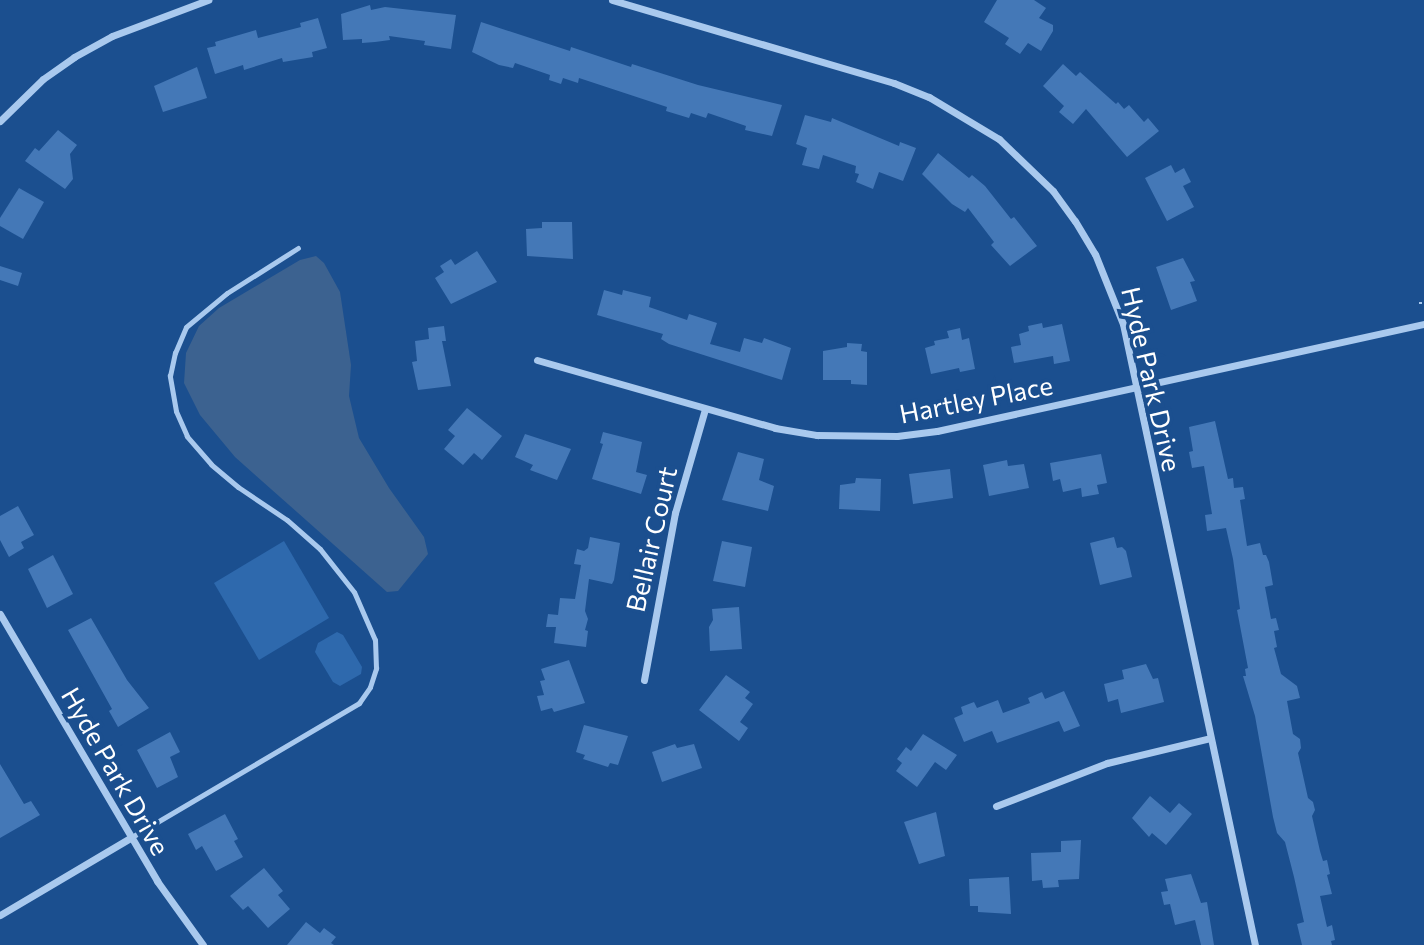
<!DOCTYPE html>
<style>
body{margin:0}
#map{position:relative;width:1424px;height:945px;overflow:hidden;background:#1b4f8f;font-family:Commissioner,sans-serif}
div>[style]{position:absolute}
.green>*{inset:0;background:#2e69ad}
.water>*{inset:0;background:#3c6290}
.building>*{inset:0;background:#4478b7}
.path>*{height:2.5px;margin-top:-1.25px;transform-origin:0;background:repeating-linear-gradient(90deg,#a9c9ee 0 3.5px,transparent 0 8.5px)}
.lane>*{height:5px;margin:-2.5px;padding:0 2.5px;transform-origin:2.5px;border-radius:2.5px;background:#a9c9ee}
.street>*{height:7px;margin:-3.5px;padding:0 3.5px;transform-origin:3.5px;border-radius:3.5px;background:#a9c9ee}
span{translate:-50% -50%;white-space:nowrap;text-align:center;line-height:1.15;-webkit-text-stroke:7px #1b4f8f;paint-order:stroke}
.street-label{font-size:26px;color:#fff}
</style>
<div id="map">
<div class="green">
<i style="clip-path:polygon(284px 541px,329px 618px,259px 660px,214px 583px)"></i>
<i style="clip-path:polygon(337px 632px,343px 635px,362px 667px,361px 674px,340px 686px,333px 682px,315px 652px,318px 643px)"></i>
</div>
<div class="water">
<i style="clip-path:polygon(316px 256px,324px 263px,340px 292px,351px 365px,349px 396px,359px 438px,389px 488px,424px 537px,428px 554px,398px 591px,387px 592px,235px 457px,200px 415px,184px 383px,186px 353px,199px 326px,219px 308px,300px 260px)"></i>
</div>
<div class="building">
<i style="clip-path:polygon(997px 0,1034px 0,1046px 8px,1039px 18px,1053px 25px,1053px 31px,1041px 51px,1028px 43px,1020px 54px,1005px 44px,1009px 38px,984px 22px)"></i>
<i style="clip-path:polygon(370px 5px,371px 10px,385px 7px,456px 15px,451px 49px,424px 45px,425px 41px,389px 36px,390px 40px,375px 42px,362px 43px,362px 39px,343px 40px,341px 14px)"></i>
<i style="clip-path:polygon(318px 18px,327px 48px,312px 52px,313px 57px,283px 62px,282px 58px,244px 70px,243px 65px,215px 74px,207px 48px,216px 46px,215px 42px,256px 30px,258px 38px,301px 27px,300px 23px)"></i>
<i style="clip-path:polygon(481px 22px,570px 51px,571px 47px,631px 67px,632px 64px,698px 85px,782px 105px,772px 136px,745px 130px,746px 126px,708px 113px,706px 118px,691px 113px,689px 118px,666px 111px,667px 107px,579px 78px,578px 83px,563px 78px,561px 84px,549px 80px,550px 75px,515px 63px,513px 68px,499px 65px,472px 52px)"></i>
<i style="clip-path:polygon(1063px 64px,1076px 76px,1080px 72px,1116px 104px,1118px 102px,1124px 109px,1129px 105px,1144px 122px,1148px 118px,1159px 131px,1127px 157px,1086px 109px,1073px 124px,1059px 112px,1064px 106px,1043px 86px)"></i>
<i style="clip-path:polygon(197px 67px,207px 98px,163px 112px,154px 86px)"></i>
<i style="clip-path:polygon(805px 115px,831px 122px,832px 118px,899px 146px,900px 142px,916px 148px,903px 181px,879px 172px,873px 189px,856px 182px,859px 174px,855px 173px,856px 166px,823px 155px,819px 169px,802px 165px,807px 148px,796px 144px)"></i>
<i style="clip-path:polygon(58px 130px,77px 145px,70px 154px,73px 179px,65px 189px,25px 161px,35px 148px,39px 151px)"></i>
<i style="clip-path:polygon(938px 153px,969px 178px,972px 175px,985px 186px,1011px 219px,1014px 217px,1037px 246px,1010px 266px,991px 245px,994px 242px,968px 208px,965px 212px,952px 204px,922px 174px)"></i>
<i style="clip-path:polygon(1171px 165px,1175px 173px,1184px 168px,1191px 182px,1183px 186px,1194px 207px,1167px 221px,1145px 178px)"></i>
<i style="clip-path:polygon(19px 188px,44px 202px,23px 239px,0 226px,0 218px)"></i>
<i style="clip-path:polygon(542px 222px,572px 222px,573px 259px,527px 256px,526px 229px,542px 228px)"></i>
<i style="clip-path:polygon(477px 251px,497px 282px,451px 304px,435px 278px,444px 272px,440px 266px,451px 259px,455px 265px)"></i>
<i style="clip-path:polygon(1183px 258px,1195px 281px,1190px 282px,1197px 301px,1171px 310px,1156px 267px)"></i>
<i style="clip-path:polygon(0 266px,22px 273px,18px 286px,0 280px)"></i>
<i style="clip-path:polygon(604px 290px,622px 295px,623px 290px,651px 297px,649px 307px,687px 320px,689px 314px,717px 323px,710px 344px,740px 352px,744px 338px,762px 343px,764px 338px,791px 348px,782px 380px,669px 344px,661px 339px,663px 334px,597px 315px)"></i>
<i style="clip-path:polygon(1042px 323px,1043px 328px,1062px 324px,1070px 361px,1054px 364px,1053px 356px,1014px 363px,1011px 347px,1021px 345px,1019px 334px,1029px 331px,1028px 326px)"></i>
<i style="clip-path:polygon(444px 326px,446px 341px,442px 341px,451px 386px,418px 390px,412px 362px,417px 361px,415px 341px,429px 339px,428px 328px)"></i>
<i style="clip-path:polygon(960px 328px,962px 340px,969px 338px,975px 369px,960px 372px,959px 368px,931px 374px,925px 348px,935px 345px,934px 341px,949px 338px,947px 331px)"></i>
<i style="clip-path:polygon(847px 343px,862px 344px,861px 351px,867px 352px,867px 385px,851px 384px,851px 380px,823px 380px,823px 351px,847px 347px)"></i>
<i style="clip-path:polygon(467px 408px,502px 436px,482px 460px,474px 453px,463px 465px,444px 449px,455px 436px,448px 430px)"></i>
<i style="clip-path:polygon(1215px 421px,1228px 479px,1233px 478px,1234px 488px,1243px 487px,1245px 499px,1240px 500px,1247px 546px,1260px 543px,1263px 555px,1266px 555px,1269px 562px,1273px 585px,1265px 587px,1271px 619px,1276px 618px,1279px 630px,1274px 631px,1277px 647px,1274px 648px,1281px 674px,1297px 686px,1300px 698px,1287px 701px,1293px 734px,1300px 739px,1301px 748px,1298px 753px,1308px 798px,1313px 802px,1315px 810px,1312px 816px,1320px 851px,1323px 861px,1327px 860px,1330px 874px,1327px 875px,1332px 894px,1320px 896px,1327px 927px,1332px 925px,1335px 940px,1331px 941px,1332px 945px,1302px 945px,1297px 924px,1304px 922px,1294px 877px,1285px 842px,1277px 833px,1273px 817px,1255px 716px,1243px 676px,1246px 676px,1245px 669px,1248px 668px,1237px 610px,1240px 609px,1233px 559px,1226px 528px,1207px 531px,1205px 515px,1212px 514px,1204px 466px,1192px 468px,1189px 452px,1193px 451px,1189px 427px)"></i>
<i style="clip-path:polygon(603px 432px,642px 442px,636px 472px,647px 475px,641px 494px,592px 479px,603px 444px,600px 443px)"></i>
<i style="clip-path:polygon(525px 434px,571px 449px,557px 480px,530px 470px,533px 465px,515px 457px)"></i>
<i style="clip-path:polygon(738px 452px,764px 459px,759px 480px,774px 486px,768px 511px,722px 500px)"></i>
<i style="clip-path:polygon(1101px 454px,1107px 483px,1097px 485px,1099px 494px,1082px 497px,1081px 488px,1063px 492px,1060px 479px,1053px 481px,1050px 463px)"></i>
<i style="clip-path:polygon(1007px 460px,1008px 466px,1024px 464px,1029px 488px,989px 496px,983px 465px)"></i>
<i style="clip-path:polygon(950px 469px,953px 498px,913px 504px,909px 474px)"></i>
<i style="clip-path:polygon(856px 478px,881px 479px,880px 511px,839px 509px,840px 485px,855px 483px)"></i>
<i style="clip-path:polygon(18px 506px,34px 535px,21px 542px,24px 548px,9px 557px,0 540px,0 516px)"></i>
<i style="clip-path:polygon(590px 537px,620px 543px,614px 580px,612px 584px,589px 579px,585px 611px,588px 619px,585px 630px,588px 631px,586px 647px,554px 643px,556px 627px,546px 627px,548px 614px,558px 615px,560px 598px,575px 599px,581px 565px,574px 564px,577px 549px,584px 551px,588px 548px)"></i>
<i style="clip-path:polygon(1114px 537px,1117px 548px,1122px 547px,1126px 551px,1132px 577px,1100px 585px,1090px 543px)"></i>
<i style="clip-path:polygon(722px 541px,752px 547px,745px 587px,713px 581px)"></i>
<i style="clip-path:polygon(53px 555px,73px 594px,47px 608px,28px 569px)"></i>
<i style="clip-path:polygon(739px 607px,742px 649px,710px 651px,709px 627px,713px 620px,712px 609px)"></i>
<i style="clip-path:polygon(91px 618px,127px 680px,149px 708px,118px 727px,109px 711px,112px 709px,68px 630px)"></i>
<i style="clip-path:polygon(569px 660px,585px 703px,554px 712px,552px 708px,541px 711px,537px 696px,544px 695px,540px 681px,545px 680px,541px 669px)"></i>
<i style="clip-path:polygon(1146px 664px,1153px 679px,1158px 678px,1164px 702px,1121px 713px,1118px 699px,1108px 702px,1104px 684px,1124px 679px,1122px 670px)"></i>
<i style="clip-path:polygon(726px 675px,750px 692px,745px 698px,753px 704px,740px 722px,748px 728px,739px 741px,699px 710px)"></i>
<i style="clip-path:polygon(1064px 691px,1080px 726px,1064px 732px,1059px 721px,997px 743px,992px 731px,964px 742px,954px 718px,963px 714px,961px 707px,974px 702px,977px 708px,998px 700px,1003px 713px,1030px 703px,1028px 698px,1042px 692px,1045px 699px)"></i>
<i style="clip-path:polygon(584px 725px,628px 736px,618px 765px,610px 763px,608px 767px,583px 759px,585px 755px,576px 752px)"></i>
<i style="clip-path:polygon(170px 732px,180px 752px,170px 757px,178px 777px,157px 788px,137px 750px)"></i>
<i style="clip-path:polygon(923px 734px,957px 755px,946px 770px,935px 762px,917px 787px,896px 771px,902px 763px,897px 759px,906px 747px,911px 751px)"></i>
<i style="clip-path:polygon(675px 744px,677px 748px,694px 744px,702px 768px,662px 782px,652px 752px)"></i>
<i style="clip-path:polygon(0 764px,24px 804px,31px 801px,40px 815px,0 838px)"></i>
<i style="clip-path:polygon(1150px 796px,1170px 813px,1179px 803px,1192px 814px,1166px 845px,1152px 833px,1149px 837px,1132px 818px)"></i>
<i style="clip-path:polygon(936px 812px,945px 856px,919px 864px,904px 822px)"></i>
<i style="clip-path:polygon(225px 814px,238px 839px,234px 841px,243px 857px,216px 871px,202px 846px,196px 850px,188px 834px)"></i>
<i style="clip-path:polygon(1081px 840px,1079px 879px,1058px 880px,1059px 887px,1043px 888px,1042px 880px,1032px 881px,1031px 853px,1061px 852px,1061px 841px)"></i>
<i style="clip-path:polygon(264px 868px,283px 891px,278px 895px,290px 909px,268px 928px,248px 906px,243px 910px,230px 896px)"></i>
<i style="clip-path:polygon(1191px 874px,1201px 903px,1207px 902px,1214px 945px,1201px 945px,1195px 920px,1175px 925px,1170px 904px,1164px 905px,1161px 892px,1168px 891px,1165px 879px)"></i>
<i style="clip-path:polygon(1009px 877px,1011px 914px,978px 912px,978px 906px,970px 906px,969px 879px)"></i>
<i style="clip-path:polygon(306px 922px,320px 933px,324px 928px,336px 937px,331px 943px,334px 945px,287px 945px)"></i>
</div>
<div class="path">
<i style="left:1419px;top:303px;width:4px"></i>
</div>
<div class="lane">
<i style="left:130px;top:838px;width:266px;rotate:-30.5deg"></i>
<i style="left:359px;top:703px;width:19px;rotate:-55deg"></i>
<i style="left:370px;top:687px;width:20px;rotate:-72deg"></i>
<i style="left:376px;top:668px;width:28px;rotate:-92deg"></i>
<i style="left:375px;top:640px;width:52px;rotate:-113.6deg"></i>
<i style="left:354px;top:592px;width:55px;rotate:-128.3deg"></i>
<i style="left:320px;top:549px;width:44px;rotate:-138.7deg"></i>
<i style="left:287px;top:520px;width:59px;rotate:-146deg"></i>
<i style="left:238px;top:487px;width:35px;rotate:-140deg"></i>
<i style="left:211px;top:464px;width:37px;rotate:-131deg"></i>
<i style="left:187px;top:436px;width:27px;rotate:-114deg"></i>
<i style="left:176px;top:411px;width:36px;rotate:-100deg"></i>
<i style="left:170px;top:376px;width:24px;rotate:-78deg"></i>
<i style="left:175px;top:353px;width:28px;rotate:-67deg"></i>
<i style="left:186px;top:327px;width:53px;rotate:-39.7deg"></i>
<i style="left:227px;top:293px;width:84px;rotate:-32.4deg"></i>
</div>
<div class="street">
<i style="left:612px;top:0;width:294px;rotate:16.4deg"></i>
<i style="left:894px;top:83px;width:38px;rotate:22deg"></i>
<i style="left:929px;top:97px;width:82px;rotate:31deg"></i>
<i style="left:999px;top:139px;width:75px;rotate:43.9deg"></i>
<i style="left:1053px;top:191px;width:37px;rotate:54deg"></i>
<i style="left:1075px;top:221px;width:39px;rotate:59deg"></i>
<i style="left:1095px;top:254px;width:75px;rotate:68.2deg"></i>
<i style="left:1123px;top:324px;width:635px;rotate:78deg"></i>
<i style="left:0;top:121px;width:60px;rotate:-44.3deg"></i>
<i style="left:43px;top:79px;width:38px;rotate:-35deg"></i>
<i style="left:74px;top:57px;width:43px;rotate:-28.9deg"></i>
<i style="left:112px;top:36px;width:103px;rotate:-20.6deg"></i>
<i style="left:537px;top:360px;width:248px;rotate:15.9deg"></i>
<i style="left:775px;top:428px;width:43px;rotate:9.5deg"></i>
<i style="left:817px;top:435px;width:80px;rotate:0.7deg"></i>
<i style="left:897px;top:436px;width:40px;rotate:-7.1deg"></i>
<i style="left:937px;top:431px;width:499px;rotate:-12.4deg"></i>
<i style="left:0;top:614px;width:310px;rotate:59.5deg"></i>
<i style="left:157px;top:881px;width:79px;rotate:54.3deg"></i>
<i style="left:644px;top:680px;width:170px;rotate:-79.5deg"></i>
<i style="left:675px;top:513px;width:108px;rotate:-73.9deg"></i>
<i style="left:996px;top:806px;width:119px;rotate:-21.2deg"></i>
<i style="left:1107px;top:763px;width:106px;rotate:-13.6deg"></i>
<i style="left:0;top:915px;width:151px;rotate:-30.6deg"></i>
</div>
<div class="street-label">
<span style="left:1152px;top:379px;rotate:77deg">Hyde Park Drive</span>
<span style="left:976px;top:399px;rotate:-11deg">Hartley Place</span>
<span style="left:651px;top:539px;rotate:-77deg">Bellair Court</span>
<span style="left:116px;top:771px;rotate:60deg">Hyde Park Drive</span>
</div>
</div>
